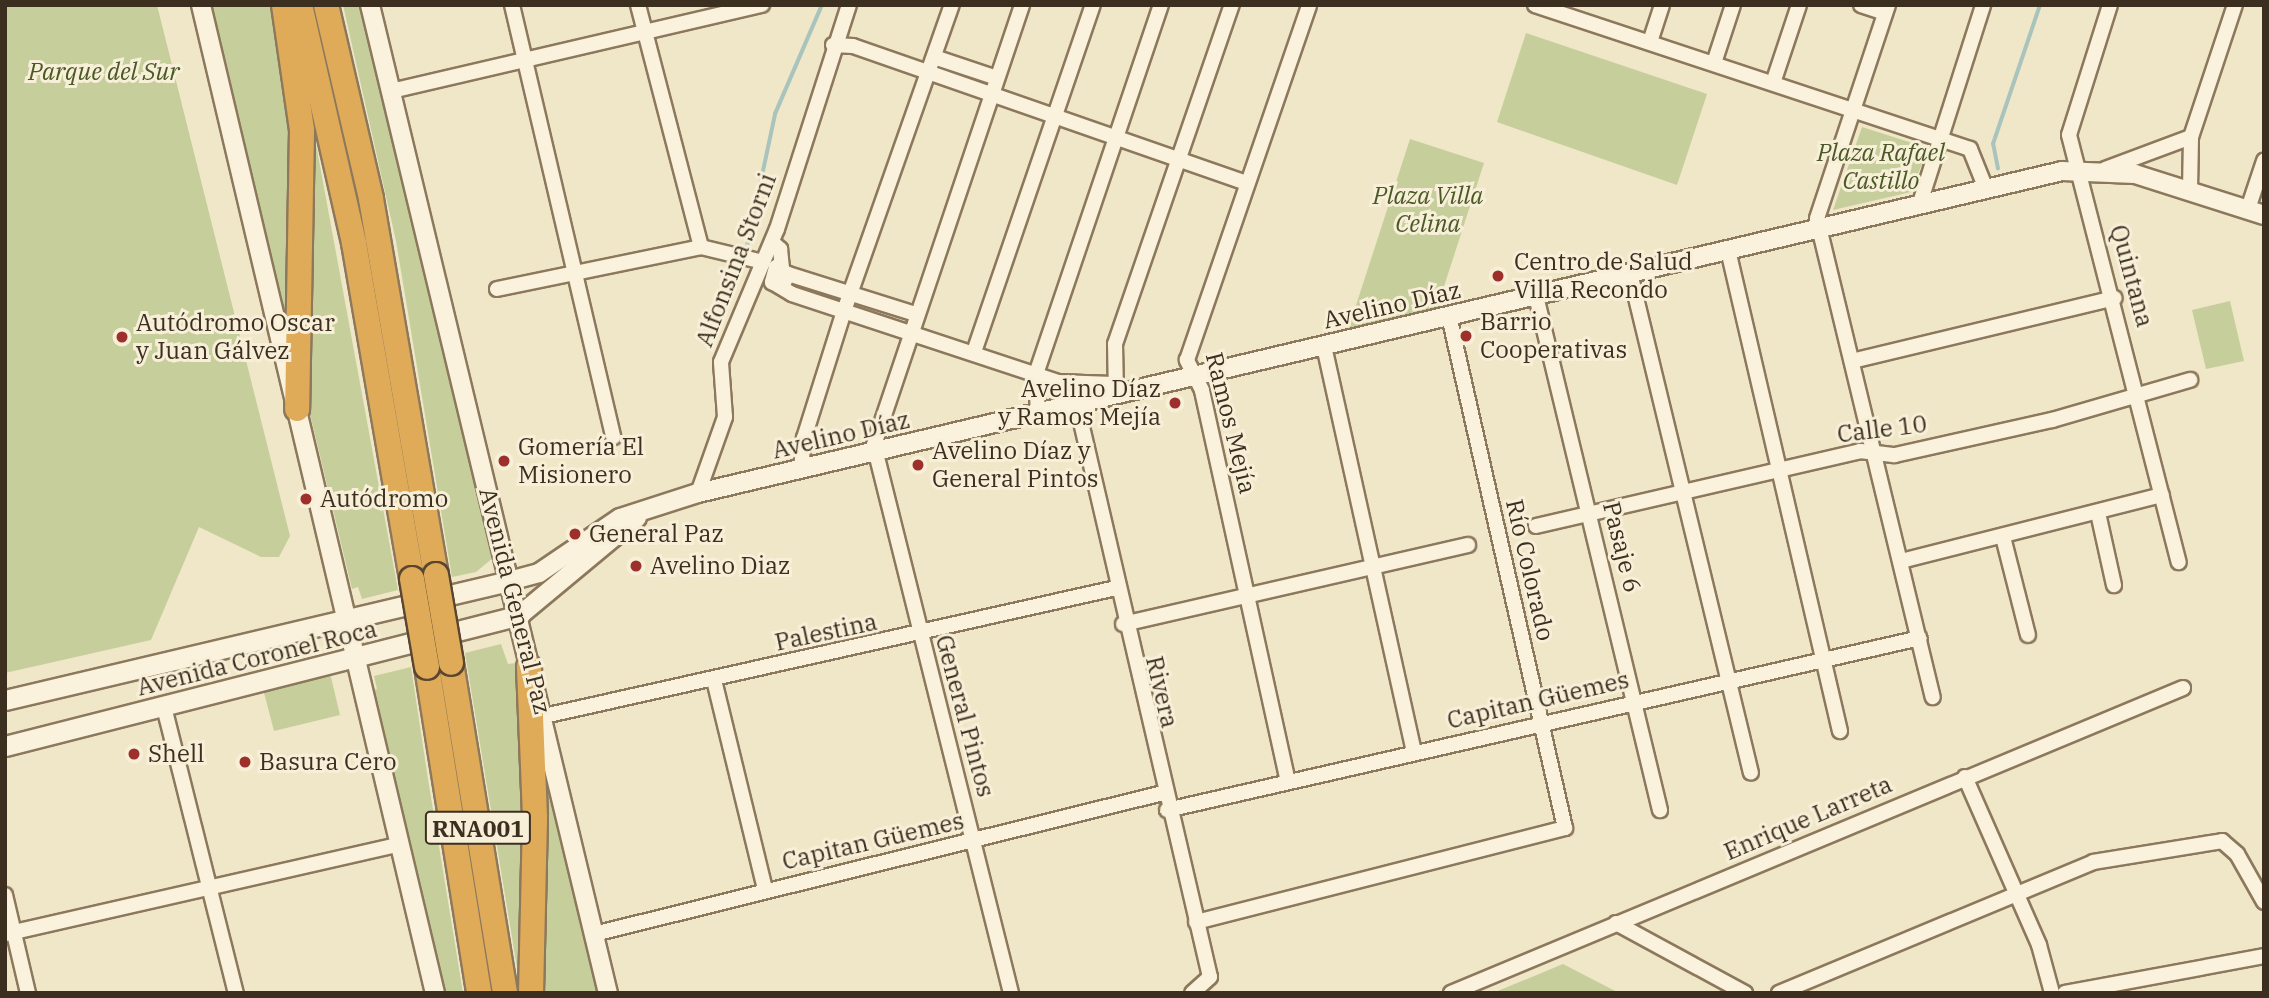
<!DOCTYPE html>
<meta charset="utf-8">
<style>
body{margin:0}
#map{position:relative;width:2269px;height:998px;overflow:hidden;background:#f0e6c8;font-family:"IBM Plex Serif",serif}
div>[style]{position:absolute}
.green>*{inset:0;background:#c6cf9b}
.stream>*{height:3.5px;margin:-1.75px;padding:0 1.75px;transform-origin:1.75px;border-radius:1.75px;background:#a9c4bd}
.roads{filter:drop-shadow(2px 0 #8c785c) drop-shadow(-2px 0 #8c785c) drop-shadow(0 2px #8c785c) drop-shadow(0 -2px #8c785c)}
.minor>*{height:14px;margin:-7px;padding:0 7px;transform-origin:7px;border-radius:7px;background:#faf2dc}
.tertiary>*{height:18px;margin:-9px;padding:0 9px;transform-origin:9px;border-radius:9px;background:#faf2dc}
.secondary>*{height:19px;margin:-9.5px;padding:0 9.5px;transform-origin:9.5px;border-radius:9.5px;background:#faf2dc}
.motorway>*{height:24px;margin:-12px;padding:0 12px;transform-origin:12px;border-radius:12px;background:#dfab59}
.bridges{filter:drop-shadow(2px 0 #5a4630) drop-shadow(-2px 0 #5a4630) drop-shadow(0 2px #5a4630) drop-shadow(0 -2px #5a4630)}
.motorway-bridge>*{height:24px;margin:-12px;padding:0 12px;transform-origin:12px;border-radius:12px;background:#dfab59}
.dots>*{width:19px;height:19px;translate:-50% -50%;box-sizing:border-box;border:4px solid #f7efd8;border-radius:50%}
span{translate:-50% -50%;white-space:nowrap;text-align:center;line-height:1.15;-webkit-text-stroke:6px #f7efd8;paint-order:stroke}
.shield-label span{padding:2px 5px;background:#f7efd8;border:2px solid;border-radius:5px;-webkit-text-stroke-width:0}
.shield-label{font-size:23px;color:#3d2f20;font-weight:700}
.park-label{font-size:24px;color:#4a5926;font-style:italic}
.street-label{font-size:24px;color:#3d2f20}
.poi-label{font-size:24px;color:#3d2f20}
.left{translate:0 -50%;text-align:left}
.right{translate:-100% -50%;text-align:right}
.frame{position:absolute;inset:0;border:7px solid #3d2f20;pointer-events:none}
</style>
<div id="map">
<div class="green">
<i style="clip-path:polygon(5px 5px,157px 5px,290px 536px,279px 557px,261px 557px,199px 527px,151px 640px,5px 673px)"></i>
<i style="clip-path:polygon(206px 5px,274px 5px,291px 128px,290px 348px)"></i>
<i style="clip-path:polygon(343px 5px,360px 5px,494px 557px,476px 572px,452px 577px,396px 241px)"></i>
<i style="clip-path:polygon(1526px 33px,1707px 94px,1677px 185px,1497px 122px)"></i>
<i style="clip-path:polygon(309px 106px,398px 590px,362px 599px,358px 587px,352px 589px,304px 389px)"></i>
<i style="clip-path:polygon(1862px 127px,1928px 148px,1911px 192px,1833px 210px)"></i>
<i style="clip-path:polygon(1410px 139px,1484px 163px,1437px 308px,1347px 333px)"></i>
<i style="clip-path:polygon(2230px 301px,2244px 361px,2206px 369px,2192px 310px)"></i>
<i style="clip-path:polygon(501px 644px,508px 664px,516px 663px,528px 739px,520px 986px,465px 653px)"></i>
<i style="clip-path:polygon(411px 667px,428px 779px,463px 993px,444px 993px,371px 691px,377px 689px,374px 676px)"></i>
<i style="clip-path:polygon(330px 673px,340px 715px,274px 731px,263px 689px)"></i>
<i style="clip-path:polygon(542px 752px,600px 993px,539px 993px)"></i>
<i style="clip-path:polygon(1563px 964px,1619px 993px,1493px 993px)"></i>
</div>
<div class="stream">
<i style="left:1998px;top:169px;width:25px;rotate:-101deg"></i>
<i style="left:1993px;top:144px;width:147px;rotate:-71.3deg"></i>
<i style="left:746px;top:251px;width:140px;rotate:-78deg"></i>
<i style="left:775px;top:114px;width:119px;rotate:-66.7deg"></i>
</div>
<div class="roads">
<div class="minor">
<i style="left:512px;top:5px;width:444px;rotate:76.8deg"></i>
<i style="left:638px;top:5px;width:250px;rotate:75.4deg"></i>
<i style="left:1535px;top:5px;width:458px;rotate:18.3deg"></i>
<i style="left:1970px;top:149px;width:43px;rotate:68.2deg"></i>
<i style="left:1861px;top:5px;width:25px;rotate:18deg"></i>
<i style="left:1888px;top:5px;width:225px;rotate:108.4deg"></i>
<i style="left:1817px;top:219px;width:492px;rotate:76.4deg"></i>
<i style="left:2110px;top:5px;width:136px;rotate:107.5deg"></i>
<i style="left:2069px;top:135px;width:441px;rotate:75.6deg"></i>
<i style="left:1650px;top:42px;width:39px;rotate:-72deg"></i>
<i style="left:833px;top:45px;width:20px;rotate:3deg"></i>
<i style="left:853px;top:46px;width:417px;rotate:19.2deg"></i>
<i style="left:934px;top:57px;width:66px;rotate:18.4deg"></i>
<i style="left:1714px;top:63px;width:61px;rotate:-71.9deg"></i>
<i style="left:1773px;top:83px;width:82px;rotate:-71.6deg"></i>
<i style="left:391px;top:91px;width:381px;rotate:-13.1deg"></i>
<i style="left:2105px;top:169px;width:92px;rotate:-20.4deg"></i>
<i style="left:2191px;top:137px;width:139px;rotate:-71.6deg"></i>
<i style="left:2190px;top:190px;width:53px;rotate:-88.9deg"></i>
<i style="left:1920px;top:203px;width:208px;rotate:-72.3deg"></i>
<i style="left:2248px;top:209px;width:51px;rotate:-71.6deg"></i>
<i style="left:772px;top:242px;width:11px;rotate:41deg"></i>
<i style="left:780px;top:249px;width:19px;rotate:84deg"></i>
<i style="left:1728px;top:250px;width:494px;rotate:76.9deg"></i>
<i style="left:1630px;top:273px;width:514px;rotate:76.4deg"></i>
<i style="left:788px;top:274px;width:134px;rotate:17.4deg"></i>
<i style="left:783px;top:285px;width:12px;rotate:-66deg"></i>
<i style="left:788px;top:274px;width:14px;rotate:-150deg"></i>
<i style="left:776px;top:267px;width:16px;rotate:105deg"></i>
<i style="left:772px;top:282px;width:23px;rotate:31deg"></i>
<i style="left:792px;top:294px;width:280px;rotate:18.3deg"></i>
<i style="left:1058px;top:382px;width:55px;rotate:2.1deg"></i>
<i style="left:497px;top:289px;width:208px;rotate:-11.6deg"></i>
<i style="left:701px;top:247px;width:64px;rotate:13.6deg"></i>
<i style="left:1536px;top:296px;width:529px;rotate:76.44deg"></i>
<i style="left:1324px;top:346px;width:417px;rotate:77.5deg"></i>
<i style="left:974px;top:352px;width:367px;rotate:-71.1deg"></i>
<i style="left:1852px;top:361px;width:270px;rotate:-13.5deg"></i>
<i style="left:1116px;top:395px;width:51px;rotate:-91.1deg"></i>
<i style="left:1115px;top:344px;width:359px;rotate:-71deg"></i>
<i style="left:1077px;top:405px;width:587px;rotate:76.91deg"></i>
<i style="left:1210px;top:977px;width:24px;rotate:138deg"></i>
<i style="left:1038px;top:414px;width:40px;rotate:-92.9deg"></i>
<i style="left:1036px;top:374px;width:390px;rotate:-71.3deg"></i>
<i style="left:801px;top:470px;width:32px;rotate:-85deg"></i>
<i style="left:804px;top:438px;width:133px;rotate:-72.5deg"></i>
<i style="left:844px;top:311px;width:324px;rotate:-70.6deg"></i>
<i style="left:698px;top:493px;width:81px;rotate:-70.4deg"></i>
<i style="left:725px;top:417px;width:55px;rotate:-94.2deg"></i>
<i style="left:721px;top:362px;width:144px;rotate:-67.2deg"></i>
<i style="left:777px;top:229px;width:235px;rotate:-72.2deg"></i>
<i style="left:2098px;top:513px;width:74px;rotate:77.5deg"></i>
<i style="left:1536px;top:526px;width:333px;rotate:-13deg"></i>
<i style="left:1860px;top:451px;width:35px;rotate:7deg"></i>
<i style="left:1895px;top:455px;width:161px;rotate:-12.6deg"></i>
<i style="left:2052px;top:420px;width:144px;rotate:-16.2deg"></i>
<i style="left:2003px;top:537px;width:101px;rotate:75.7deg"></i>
<i style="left:1901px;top:561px;width:269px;rotate:-14.2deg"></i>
<i style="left:1123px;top:624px;width:354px;rotate:-12.9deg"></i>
<i style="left:714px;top:680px;width:215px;rotate:76.3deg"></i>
<i style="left:164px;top:707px;width:295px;rotate:75.9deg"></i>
<i style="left:544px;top:716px;width:586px;rotate:-12.61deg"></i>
<i style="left:1965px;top:777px;width:184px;rotate:66.2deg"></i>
<i style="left:2039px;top:945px;width:50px;rotate:74.8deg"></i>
<i style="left:1288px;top:782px;width:401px;rotate:-102.4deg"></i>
<i style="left:1202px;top:390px;width:34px;rotate:-117deg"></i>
<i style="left:1187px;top:360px;width:375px;rotate:-71deg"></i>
<i style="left:1167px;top:810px;width:772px;rotate:-12.87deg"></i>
<i style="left:5px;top:895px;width:101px;rotate:76.8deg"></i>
<i style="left:1196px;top:922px;width:381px;rotate:-14.3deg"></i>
<i style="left:1565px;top:828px;width:525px;rotate:-102.77deg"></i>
<i style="left:1616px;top:923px;width:147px;rotate:28.5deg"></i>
<i style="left:5px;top:934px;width:405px;rotate:-12.8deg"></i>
<i style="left:594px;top:934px;width:586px;rotate:-13.92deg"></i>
<i style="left:1011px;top:993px;width:565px;rotate:-104.04deg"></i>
<i style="left:874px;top:445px;width:464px;rotate:-71.4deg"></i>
<i style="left:1451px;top:993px;width:793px;rotate:-22.62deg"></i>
<i style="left:1779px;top:993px;width:340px;rotate:-22.6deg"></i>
<i style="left:2093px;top:862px;width:131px;rotate:-9.2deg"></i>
<i style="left:2222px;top:841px;width:20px;rotate:41deg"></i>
<i style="left:2237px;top:854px;width:55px;rotate:60.6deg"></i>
<i style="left:2065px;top:993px;width:202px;rotate:-10.5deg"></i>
</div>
<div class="tertiary">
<i style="left:201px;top:5px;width:1015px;rotate:76.68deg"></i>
<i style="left:370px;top:5px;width:1016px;rotate:76.46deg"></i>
<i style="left:513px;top:580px;width:27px;rotate:-15deg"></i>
<i style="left:539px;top:573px;width:98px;rotate:-34.2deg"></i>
<i style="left:620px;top:518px;width:82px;rotate:-17.8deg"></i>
<i style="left:698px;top:493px;width:1401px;rotate:-13.28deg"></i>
<i style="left:2062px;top:171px;width:73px;rotate:2.4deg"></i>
<i style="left:2135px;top:174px;width:135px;rotate:17.6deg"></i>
<i style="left:520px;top:615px;width:152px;rotate:-39.7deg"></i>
</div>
<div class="secondary">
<i style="left:5px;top:700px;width:522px;rotate:-13.29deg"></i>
<i style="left:5px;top:746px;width:531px;rotate:-14.27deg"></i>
</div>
<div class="motorway">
<i style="left:284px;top:5px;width:126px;rotate:81.8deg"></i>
<i style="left:302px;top:130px;width:279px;rotate:91deg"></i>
<i style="left:300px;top:5px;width:244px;rotate:77.2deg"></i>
<i style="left:354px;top:243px;width:341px;rotate:80.2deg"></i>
<i style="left:326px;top:5px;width:199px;rotate:76.9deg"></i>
<i style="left:371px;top:199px;width:382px;rotate:80.2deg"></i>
<i style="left:451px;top:663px;width:334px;rotate:80.7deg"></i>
<i style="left:427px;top:667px;width:330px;rotate:80.9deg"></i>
<i style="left:529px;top:667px;width:151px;rotate:87.7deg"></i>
<i style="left:535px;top:818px;width:175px;rotate:91.3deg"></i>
</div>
</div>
<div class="bridges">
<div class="motorway-bridge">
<i style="left:436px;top:575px;width:89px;rotate:80.3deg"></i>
<i style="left:412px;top:579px;width:89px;rotate:80.3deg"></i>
</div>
</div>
<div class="dots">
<i style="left:1498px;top:276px;background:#9d302b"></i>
<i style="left:1466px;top:336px;background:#9d302b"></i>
<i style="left:122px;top:337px;background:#9d302b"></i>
<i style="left:1175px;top:403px;background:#9d302b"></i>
<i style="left:504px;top:461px;background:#9d302b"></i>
<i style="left:918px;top:465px;background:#9d302b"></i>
<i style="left:306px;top:499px;background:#9d302b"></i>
<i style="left:575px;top:534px;background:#9d302b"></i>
<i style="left:636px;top:566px;background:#9d302b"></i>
<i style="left:134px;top:754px;background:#9d302b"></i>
<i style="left:245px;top:762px;background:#9d302b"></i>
</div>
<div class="shield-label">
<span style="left:478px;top:828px">RNA001</span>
</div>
<div class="park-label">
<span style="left:104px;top:72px">Parque del Sur</span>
<span style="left:1881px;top:167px">Plaza Rafael<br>Castillo</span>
<span style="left:1428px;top:210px">Plaza Villa<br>Celina</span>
</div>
<div class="street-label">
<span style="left:736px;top:260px;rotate:-69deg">Alfonsina Storni</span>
<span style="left:2132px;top:276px;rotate:75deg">Quintana</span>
<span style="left:1392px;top:305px;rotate:-13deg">Avelino Díaz</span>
<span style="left:1231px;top:423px;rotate:76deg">Ramos Mejía</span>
<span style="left:1882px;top:429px;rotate:-7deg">Calle 10</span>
<span style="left:841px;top:435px;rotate:-13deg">Avelino Díaz</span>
<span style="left:1622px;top:547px;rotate:76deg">Pasaje 6</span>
<span style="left:1530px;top:570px;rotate:77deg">Río Colorado</span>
<span style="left:515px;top:601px;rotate:76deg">Avenida General Paz</span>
<span style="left:826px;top:632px;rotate:-12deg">Palestina</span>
<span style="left:257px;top:658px;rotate:-14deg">Avenida Coronel Roca</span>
<span style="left:1162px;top:692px;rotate:77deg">Rivera</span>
<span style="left:1538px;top:700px;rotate:-13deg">Capitan Güemes</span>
<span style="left:965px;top:716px;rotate:75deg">General Pintos</span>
<span style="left:1808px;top:818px;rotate:-23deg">Enrique Larreta</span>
<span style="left:873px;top:841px;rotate:-13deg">Capitan Güemes</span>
</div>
<div class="poi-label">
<span class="left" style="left:1514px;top:276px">Centro de Salud<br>Villa Recondo</span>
<span class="left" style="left:1480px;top:336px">Barrio<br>Cooperativas</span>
<span class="left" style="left:136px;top:337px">Autódromo Oscar<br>y Juan Gálvez</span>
<span class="right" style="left:1161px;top:403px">Avelino Díaz<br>y Ramos Mejía</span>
<span class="left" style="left:518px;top:461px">Gomería El<br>Misionero</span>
<span class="left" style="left:932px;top:465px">Avelino Díaz y<br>General Pintos</span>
<span class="left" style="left:320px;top:499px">Autódromo</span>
<span class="left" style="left:589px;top:534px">General Paz</span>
<span class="left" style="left:650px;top:566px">Avelino Diaz</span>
<span class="left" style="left:148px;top:754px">Shell</span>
<span class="left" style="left:259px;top:762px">Basura Cero</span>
</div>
<div class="frame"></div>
</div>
